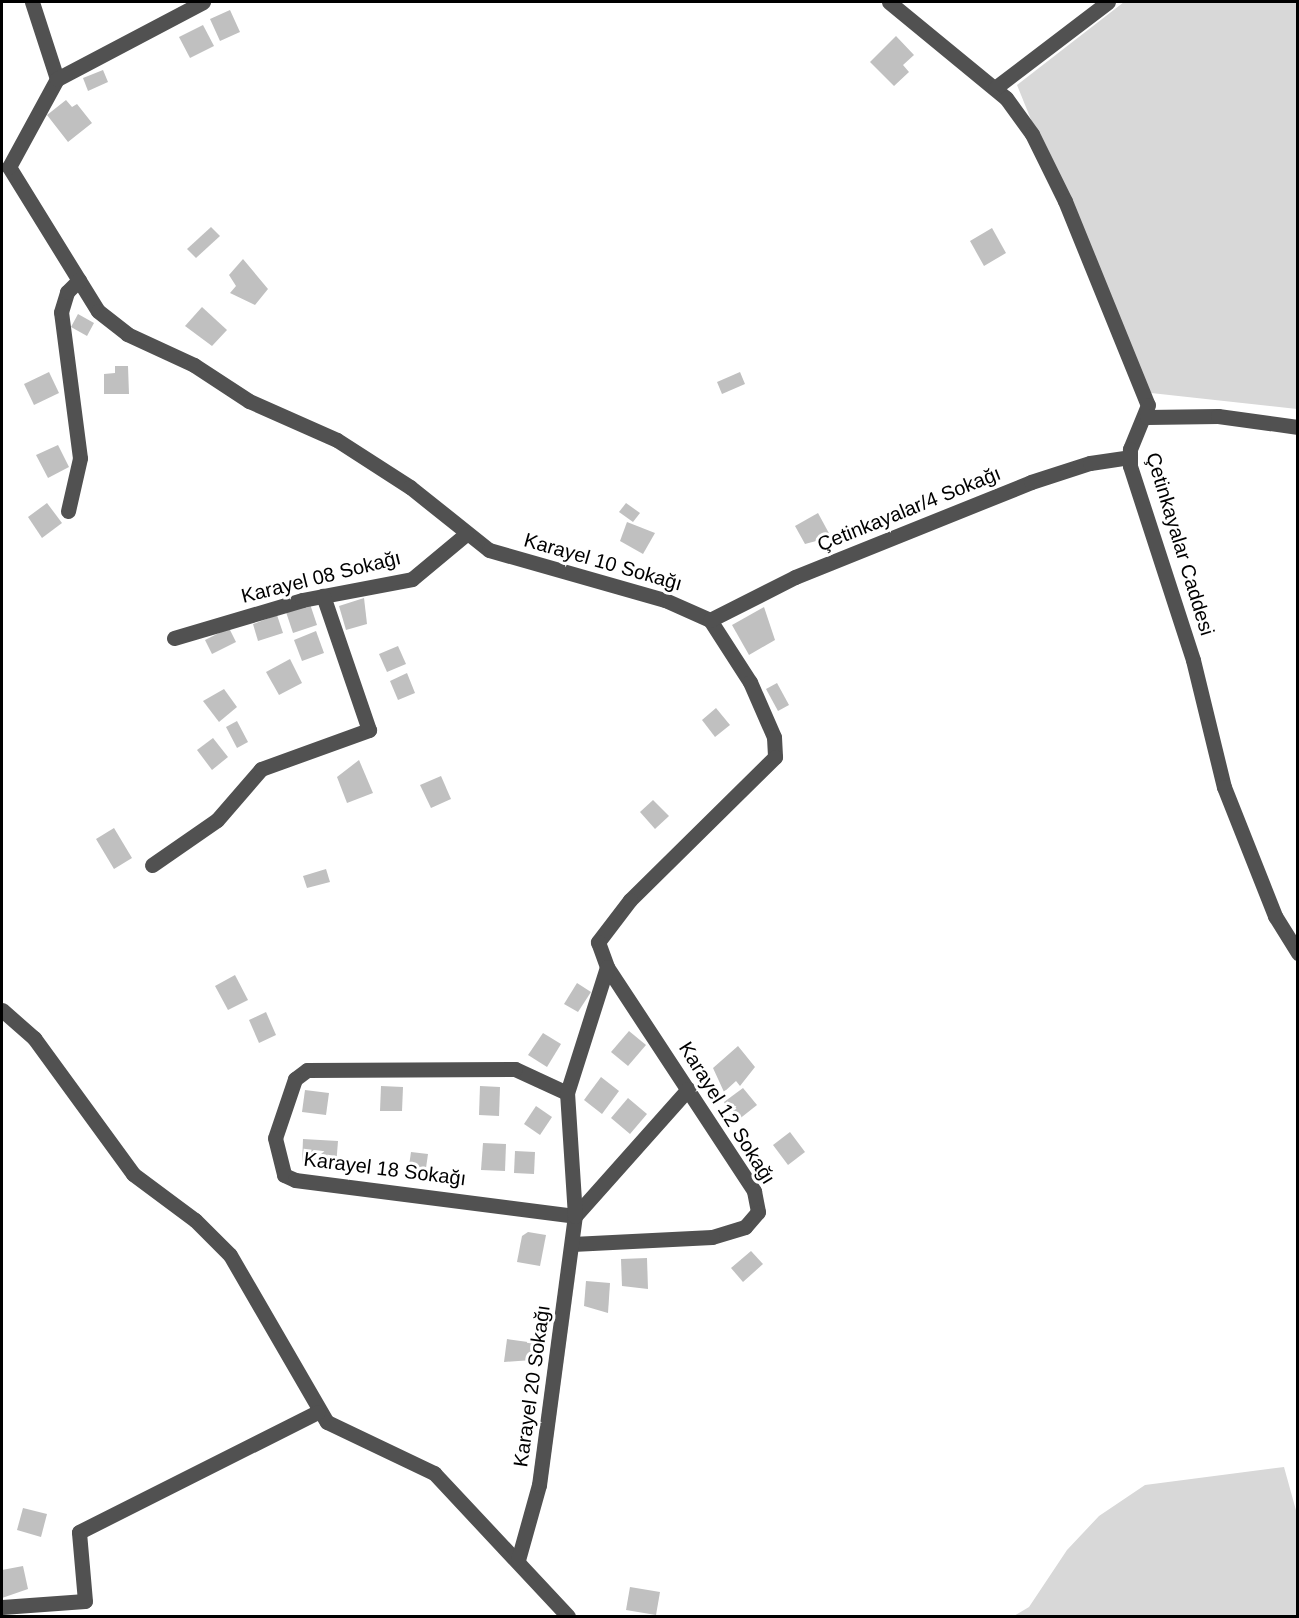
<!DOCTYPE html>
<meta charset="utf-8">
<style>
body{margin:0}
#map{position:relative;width:1299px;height:1618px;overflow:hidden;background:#fff;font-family:Helvetica,sans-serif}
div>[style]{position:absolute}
.green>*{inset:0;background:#d8d8d8}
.building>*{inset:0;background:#c0c0c0}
.minor>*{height:15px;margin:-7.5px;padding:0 7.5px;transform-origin:7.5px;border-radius:7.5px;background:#515151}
span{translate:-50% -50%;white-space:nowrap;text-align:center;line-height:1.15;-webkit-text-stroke:6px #fff;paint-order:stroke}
.street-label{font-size:20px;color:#000}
.frame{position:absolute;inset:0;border:3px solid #000;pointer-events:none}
</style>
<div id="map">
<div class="green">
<i style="clip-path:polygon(1124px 2px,1297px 2px,1297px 409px,1151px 393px,1095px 278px,1017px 85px)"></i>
<i style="clip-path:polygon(1284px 1467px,1297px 1514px,1297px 1616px,1014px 1616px,1029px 1607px,1067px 1550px,1099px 1516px,1145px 1485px)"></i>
</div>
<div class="building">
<i style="clip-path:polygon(230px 10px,240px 32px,220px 41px,210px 19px)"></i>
<i style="clip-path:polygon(203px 25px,214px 46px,190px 58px,179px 37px)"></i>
<i style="clip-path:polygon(896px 36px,914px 55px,903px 65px,909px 72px,894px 86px,870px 62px)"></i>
<i style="clip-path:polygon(103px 70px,108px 82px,88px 91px,83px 78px)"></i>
<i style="clip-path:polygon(66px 100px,72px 107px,77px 104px,92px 123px,68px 142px,47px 115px)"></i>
<i style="clip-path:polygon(211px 227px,220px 236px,196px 258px,187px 249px)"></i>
<i style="clip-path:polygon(992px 228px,1006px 253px,984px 266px,970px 241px)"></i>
<i style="clip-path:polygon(243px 259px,268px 289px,255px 305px,230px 293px,236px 286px,229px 275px)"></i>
<i style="clip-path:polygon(202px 307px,227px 330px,212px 346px,185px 326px)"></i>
<i style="clip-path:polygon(78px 314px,94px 323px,87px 336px,71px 327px)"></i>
<i style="clip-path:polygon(115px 366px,128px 366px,129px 394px,104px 394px,104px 374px,115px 373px)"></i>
<i style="clip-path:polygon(49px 372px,59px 393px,34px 405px,24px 384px)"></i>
<i style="clip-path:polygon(740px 372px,745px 384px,722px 394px,717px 382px)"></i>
<i style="clip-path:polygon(58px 445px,69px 467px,48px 478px,36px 455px)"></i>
<i style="clip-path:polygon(47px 503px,62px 523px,42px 538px,28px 517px)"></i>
<i style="clip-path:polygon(626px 503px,640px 513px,633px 522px,619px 512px)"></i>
<i style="clip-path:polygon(818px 513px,831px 537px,805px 544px,795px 526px)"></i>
<i style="clip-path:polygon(627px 522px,655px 533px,643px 554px,620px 541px)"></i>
<i style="clip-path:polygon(364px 598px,367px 624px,346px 630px,339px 606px)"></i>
<i style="clip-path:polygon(310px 604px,317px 625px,293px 633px,286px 612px)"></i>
<i style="clip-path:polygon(764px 607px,775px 640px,749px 655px,732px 625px)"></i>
<i style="clip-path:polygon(277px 615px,283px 633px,258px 641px,253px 624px)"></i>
<i style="clip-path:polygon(229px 628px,236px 642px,212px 654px,205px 640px)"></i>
<i style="clip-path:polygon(316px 631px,324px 653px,302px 661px,294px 640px)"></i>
<i style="clip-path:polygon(398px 646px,406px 664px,387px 672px,379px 654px)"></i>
<i style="clip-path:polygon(290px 659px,302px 683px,279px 695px,266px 672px)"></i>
<i style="clip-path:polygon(407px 673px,415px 693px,398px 700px,390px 681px)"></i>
<i style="clip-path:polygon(777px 683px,789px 705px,778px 711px,766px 689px)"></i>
<i style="clip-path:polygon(224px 689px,237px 707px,219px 722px,203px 701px)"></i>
<i style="clip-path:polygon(716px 708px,730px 725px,715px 737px,702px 720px)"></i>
<i style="clip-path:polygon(237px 721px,248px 742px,237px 748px,226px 727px)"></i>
<i style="clip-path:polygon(213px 738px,228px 757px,212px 770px,197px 750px)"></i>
<i style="clip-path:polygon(359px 760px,373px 793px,347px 803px,337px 777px)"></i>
<i style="clip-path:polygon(441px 776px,451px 799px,431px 808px,420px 785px)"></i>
<i style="clip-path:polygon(653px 800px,669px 816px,655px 829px,640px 812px)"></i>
<i style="clip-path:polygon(114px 828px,132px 858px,114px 869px,96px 839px)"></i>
<i style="clip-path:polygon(326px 869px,330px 882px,307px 888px,303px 876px)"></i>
<i style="clip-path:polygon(235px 975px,248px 1000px,228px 1010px,215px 986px)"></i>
<i style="clip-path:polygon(577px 983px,591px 992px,578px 1012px,564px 1004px)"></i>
<i style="clip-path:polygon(266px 1012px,276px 1035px,259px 1043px,249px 1020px)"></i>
<i style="clip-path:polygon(629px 1031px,646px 1045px,628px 1066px,611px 1052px)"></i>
<i style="clip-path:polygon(543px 1033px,561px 1044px,547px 1067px,528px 1055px)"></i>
<i style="clip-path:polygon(738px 1046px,755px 1067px,740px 1086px,736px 1081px,724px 1092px,713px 1068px)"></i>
<i style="clip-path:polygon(601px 1077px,619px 1091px,602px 1114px,584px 1100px)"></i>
<i style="clip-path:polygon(381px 1086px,403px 1087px,402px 1111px,380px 1111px)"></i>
<i style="clip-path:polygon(480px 1086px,500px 1087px,499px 1116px,479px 1115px)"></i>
<i style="clip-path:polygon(743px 1088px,757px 1105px,733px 1124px,724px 1102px)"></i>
<i style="clip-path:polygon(305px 1090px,329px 1093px,326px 1115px,302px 1112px)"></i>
<i style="clip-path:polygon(628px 1098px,647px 1114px,630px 1134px,611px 1118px)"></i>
<i style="clip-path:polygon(536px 1106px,552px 1117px,540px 1135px,524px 1124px)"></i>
<i style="clip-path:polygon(790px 1132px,805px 1152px,788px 1165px,773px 1145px)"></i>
<i style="clip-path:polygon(303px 1139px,338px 1141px,336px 1166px,302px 1164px)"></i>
<i style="clip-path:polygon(483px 1143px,506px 1144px,505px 1171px,481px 1170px)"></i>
<i style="clip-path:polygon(515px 1151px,535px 1152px,534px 1174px,514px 1173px)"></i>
<i style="clip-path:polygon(411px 1152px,428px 1154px,425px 1175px,408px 1173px)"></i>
<i style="clip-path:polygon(528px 1232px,546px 1235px,540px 1266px,517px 1262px,522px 1236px)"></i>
<i style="clip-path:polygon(751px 1251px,763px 1264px,743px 1282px,731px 1268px)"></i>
<i style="clip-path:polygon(647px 1258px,648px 1289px,622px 1286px,621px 1259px)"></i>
<i style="clip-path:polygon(586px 1281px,610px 1283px,608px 1313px,584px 1306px)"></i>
<i style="clip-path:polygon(507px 1339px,535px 1343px,532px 1360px,504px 1362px)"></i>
<i style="clip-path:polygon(23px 1508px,47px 1514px,41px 1537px,17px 1530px)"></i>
<i style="clip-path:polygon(23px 1566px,28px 1589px,2px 1598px,2px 1570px)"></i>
<i style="clip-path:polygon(630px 1587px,660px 1592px,656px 1615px,626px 1610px)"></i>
</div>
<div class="minor">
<i style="left:32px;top:2px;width:81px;rotate:72deg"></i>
<i style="left:889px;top:2px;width:151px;rotate:39.4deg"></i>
<i style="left:1006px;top:98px;width:44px;rotate:54.2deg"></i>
<i style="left:1032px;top:134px;width:75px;rotate:63.8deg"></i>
<i style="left:1065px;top:201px;width:220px;rotate:67.9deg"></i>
<i style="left:1148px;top:405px;width:48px;rotate:112.2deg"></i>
<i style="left:1130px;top:449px;width:17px;rotate:90deg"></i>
<i style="left:1130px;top:466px;width:204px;rotate:72deg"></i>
<i style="left:1193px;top:660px;width:131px;rotate:76.3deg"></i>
<i style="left:1224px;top:787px;width:139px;rotate:68.4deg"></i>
<i style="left:1275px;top:916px;width:44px;rotate:58.1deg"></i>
<i style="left:995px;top:88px;width:142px;rotate:-37.3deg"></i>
<i style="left:9px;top:167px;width:169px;rotate:58.3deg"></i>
<i style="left:98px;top:311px;width:37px;rotate:38deg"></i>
<i style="left:127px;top:334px;width:74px;rotate:24.8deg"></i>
<i style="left:194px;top:365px;width:66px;rotate:33.2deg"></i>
<i style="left:249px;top:401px;width:96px;rotate:23.9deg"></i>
<i style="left:337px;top:440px;width:87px;rotate:32.8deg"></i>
<i style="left:410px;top:487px;width:101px;rotate:38.6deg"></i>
<i style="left:489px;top:550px;width:183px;rotate:15.9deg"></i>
<i style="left:665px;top:600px;width:49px;rotate:24deg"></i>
<i style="left:710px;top:620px;width:74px;rotate:57.2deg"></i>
<i style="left:750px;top:682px;width:60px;rotate:66.4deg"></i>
<i style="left:774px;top:737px;width:20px;rotate:87deg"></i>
<i style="left:775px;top:757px;width:204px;rotate:135.4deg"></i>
<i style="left:630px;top:900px;width:53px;rotate:127.3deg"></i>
<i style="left:598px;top:942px;width:27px;rotate:70deg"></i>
<i style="left:607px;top:967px;width:268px;rotate:56.7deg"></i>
<i style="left:754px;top:1191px;width:21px;rotate:79deg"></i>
<i style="left:758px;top:1212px;width:20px;rotate:131deg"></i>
<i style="left:745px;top:1227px;width:34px;rotate:163deg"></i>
<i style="left:712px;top:1237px;width:140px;rotate:177.1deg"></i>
<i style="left:9px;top:167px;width:100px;rotate:-61.4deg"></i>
<i style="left:57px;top:79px;width:165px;rotate:-27.8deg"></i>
<i style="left:1147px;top:417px;width:71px;rotate:-0.8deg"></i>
<i style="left:1218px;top:416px;width:81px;rotate:7.8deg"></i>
<i style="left:68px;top:511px;width:54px;rotate:-77.2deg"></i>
<i style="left:80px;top:458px;width:147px;rotate:-97.4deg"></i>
<i style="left:61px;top:312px;width:21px;rotate:-73deg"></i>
<i style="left:67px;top:292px;width:17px;rotate:-45deg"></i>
<i style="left:710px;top:620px;width:95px;rotate:-26.8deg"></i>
<i style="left:795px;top:577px;width:254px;rotate:-21.9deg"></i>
<i style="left:1031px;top:482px;width:62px;rotate:-17.9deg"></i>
<i style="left:1090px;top:463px;width:40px;rotate:-8.5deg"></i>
<i style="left:174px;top:638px;width:134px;rotate:-16.5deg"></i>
<i style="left:302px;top:600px;width:112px;rotate:-10.8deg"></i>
<i style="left:412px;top:579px;width:70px;rotate:-39.8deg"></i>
<i style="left:152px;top:865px;width:79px;rotate:-34.7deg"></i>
<i style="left:217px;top:820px;width:67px;rotate:-49.2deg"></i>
<i style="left:261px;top:769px;width:115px;rotate:-19.9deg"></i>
<i style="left:369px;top:730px;width:142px;rotate:-108.9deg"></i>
<i style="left:2px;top:1010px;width:43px;rotate:41.2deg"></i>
<i style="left:34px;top:1038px;width:168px;rotate:53.9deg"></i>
<i style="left:133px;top:1174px;width:77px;rotate:36.6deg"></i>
<i style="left:195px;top:1220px;width:49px;rotate:45deg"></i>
<i style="left:230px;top:1255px;width:193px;rotate:59.9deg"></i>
<i style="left:327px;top:1422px;width:119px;rotate:25.5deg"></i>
<i style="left:434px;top:1473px;width:196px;rotate:46.9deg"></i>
<i style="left:567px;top:1093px;width:57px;rotate:-155.2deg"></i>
<i style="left:515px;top:1069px;width:208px;rotate:179.7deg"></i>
<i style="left:307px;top:1070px;width:15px;rotate:143deg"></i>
<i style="left:295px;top:1079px;width:62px;rotate:108.7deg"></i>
<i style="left:275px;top:1138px;width:38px;rotate:76deg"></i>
<i style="left:284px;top:1175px;width:12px;rotate:24deg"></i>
<i style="left:295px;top:1180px;width:282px;rotate:7.3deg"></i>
<i style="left:575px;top:1216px;width:170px;rotate:-48.3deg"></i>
<i style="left:518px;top:1560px;width:78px;rotate:-74.4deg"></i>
<i style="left:539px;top:1485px;width:271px;rotate:-82.4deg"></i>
<i style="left:575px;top:1216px;width:123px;rotate:-93.7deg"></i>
<i style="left:567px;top:1093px;width:132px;rotate:-72.4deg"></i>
<i style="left:2px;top:1607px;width:83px;rotate:-4.1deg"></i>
<i style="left:85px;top:1601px;width:69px;rotate:-95deg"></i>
<i style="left:79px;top:1532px;width:267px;rotate:-26.7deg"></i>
</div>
<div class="street-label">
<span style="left:909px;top:509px;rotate:-22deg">Çetinkayalar/4 Sokağı</span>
<span style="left:1180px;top:544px;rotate:73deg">Çetinkayalar Caddesi</span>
<span style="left:603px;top:562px;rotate:16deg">Karayel 10 Sokağı</span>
<span style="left:321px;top:577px;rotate:-14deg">Karayel 08 Sokağı</span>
<span style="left:727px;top:1113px;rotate:58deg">Karayel 12 Sokağı</span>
<span style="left:385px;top:1169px;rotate:7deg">Karayel 18 Sokağı</span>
<span style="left:532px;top:1386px;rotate:-82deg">Karayel 20 Sokağı</span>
</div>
<div class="frame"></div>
</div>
